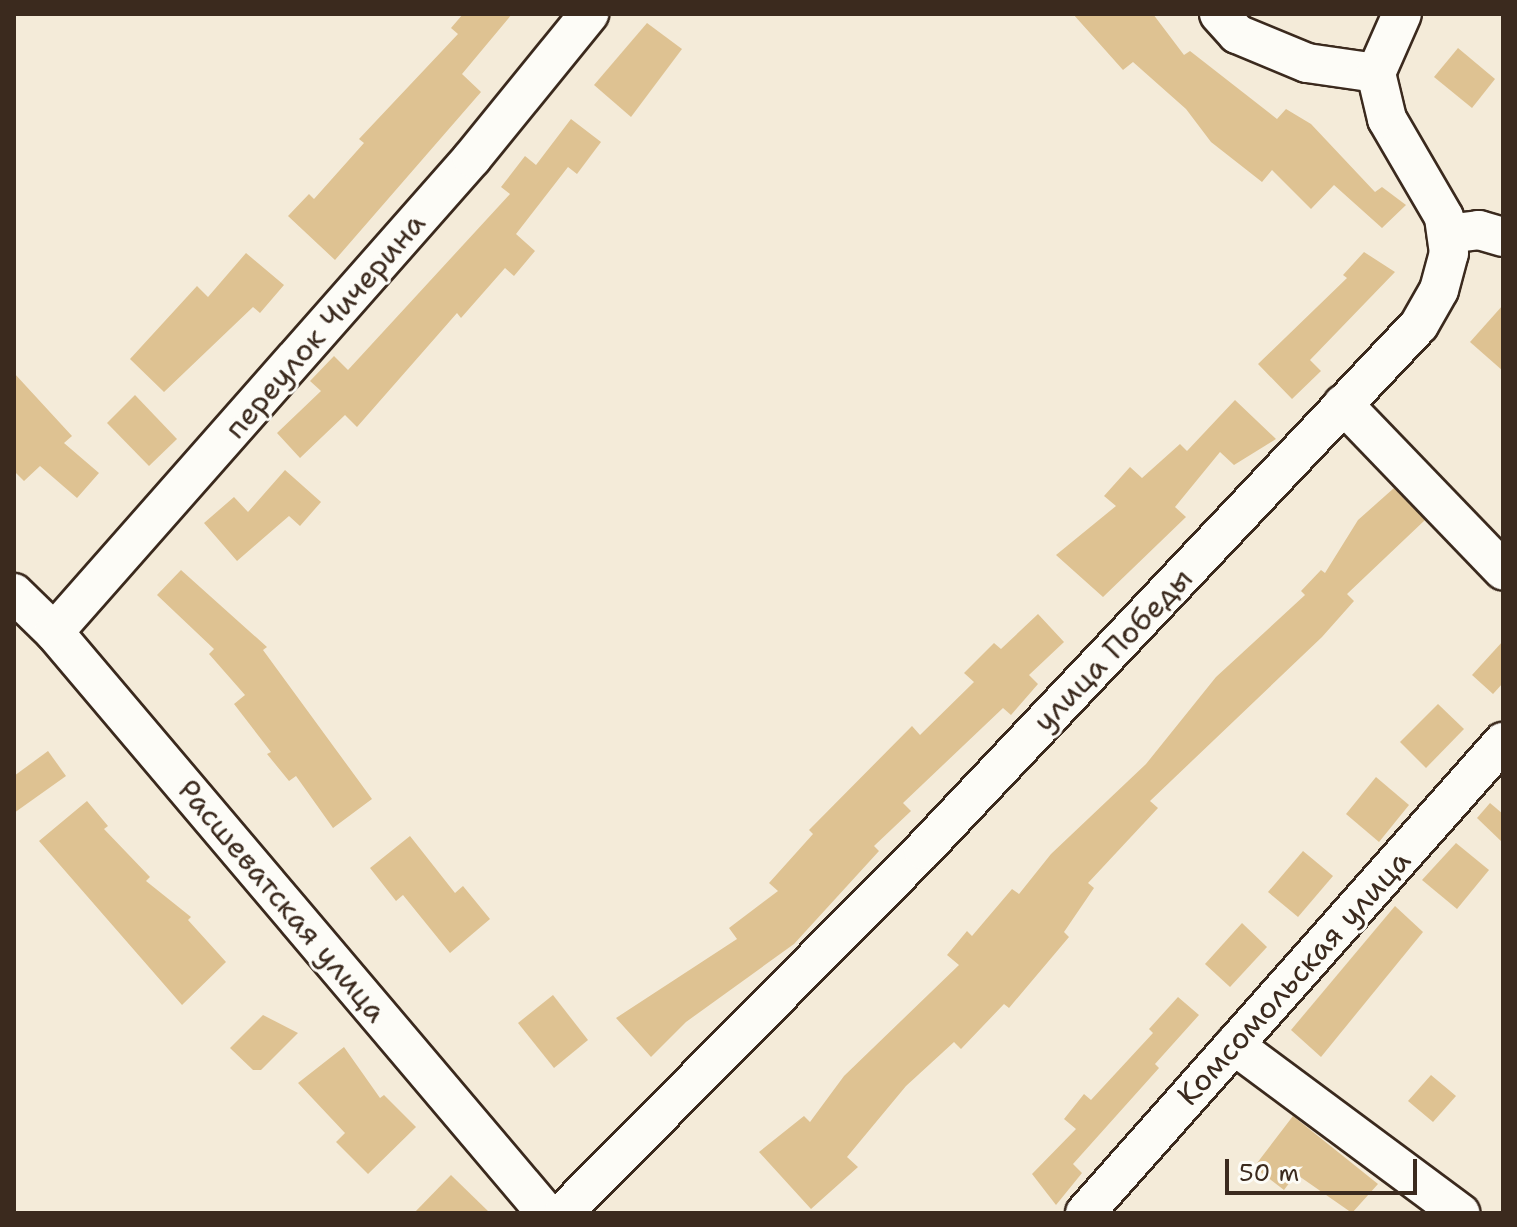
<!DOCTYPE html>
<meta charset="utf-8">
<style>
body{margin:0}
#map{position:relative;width:1517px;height:1227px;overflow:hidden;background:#f4ebd9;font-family:"Shantell Sans",sans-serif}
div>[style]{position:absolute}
.building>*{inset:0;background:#dec292}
.roads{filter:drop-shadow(2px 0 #3b2a1e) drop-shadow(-2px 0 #3b2a1e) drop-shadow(0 2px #3b2a1e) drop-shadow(0 -2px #3b2a1e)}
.minor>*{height:38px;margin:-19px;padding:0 19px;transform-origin:19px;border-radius:19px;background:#fdfcf7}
span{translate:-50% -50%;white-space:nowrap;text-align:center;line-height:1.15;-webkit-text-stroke:6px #fdfcf7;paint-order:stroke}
.street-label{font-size:30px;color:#3b2a1e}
.frame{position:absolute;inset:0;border:16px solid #3b2a1e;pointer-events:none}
.scale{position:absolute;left:1225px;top:1159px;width:192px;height:36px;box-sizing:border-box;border:4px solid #3b2a1e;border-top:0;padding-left:10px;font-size:24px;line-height:28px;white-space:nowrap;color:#3b2a1e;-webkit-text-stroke:6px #fdfcf7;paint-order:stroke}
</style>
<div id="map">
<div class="building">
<i style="clip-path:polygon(463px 14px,512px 14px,462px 74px,481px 92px,335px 260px,288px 216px,309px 194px,314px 199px,364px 143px,359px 139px,458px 34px,451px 28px)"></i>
<i style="clip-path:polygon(1073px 14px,1153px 14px,1184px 55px,1190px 51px,1277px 119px,1286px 109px,1311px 124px,1375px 192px,1382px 187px,1406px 205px,1382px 228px,1334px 185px,1311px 209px,1272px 170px,1262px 182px,1211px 142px,1186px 109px,1133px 62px,1123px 70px)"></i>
<i style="clip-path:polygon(647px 23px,682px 49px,631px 117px,594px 85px)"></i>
<i style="clip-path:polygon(1458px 48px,1495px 79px,1472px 108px,1434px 77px)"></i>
<i style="clip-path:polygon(571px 119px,601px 142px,577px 174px,568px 167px,516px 234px,535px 251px,514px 276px,505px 268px,461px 318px,457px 313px,357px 427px,345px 415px,300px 458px,277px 433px,321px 391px,310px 381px,334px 356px,348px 370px,510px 194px,501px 187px,525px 156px,536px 165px)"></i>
<i style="clip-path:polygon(1364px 252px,1395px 272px,1310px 360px,1321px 371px,1292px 399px,1258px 364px,1347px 278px,1343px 275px)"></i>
<i style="clip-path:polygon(246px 253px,284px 285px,260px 313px,253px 307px,164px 392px,130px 359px,197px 286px,208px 297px)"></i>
<i style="clip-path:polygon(1503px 305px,1503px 371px,1470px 342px)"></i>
<i style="clip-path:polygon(14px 373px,72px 436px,64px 443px,99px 473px,77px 498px,40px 466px,24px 481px,14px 471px)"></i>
<i style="clip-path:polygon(135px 395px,177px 439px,149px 466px,107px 423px)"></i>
<i style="clip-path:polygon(1235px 400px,1276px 439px,1234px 465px,1220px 452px,1175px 507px,1186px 517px,1103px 597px,1056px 555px,1116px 506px,1104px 496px,1130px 467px,1142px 478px,1180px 444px,1187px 451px)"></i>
<i style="clip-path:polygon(285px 470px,321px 502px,300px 526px,289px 516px,237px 561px,204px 523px,234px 497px,248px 512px)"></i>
<i style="clip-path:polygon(1394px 488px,1425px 520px,1347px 594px,1354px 601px,1322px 637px,1150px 801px,1158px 808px,1088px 883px,1094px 888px,1064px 932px,1069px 937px,1009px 1008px,1004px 1004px,961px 1049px,954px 1042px,906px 1086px,847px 1157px,858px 1167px,811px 1209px,759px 1152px,804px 1116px,810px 1122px,844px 1076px,959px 965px,947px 955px,967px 931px,972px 936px,1012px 889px,1019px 894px,1051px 854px,1146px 764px,1216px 677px,1305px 595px,1301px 591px,1321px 570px,1325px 573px,1358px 520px)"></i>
<i style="clip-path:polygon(181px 570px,267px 647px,263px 650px,372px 799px,333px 828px,296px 776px,289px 781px,267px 754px,271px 752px,234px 704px,245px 695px,209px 654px,214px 649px,157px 595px)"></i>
<i style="clip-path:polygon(1038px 614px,1064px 642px,1029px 675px,1038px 684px,1011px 715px,1003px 708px,903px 803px,911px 811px,874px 846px,879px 851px,794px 944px,686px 1022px,651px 1057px,616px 1018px,737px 939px,729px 928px,778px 891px,769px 883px,813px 834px,809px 830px,912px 726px,920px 735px,974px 682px,964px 673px,994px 643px,1001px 649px)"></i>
<i style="clip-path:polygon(1503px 641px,1503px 683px,1493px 694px,1472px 675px)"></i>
<i style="clip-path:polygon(1438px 704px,1464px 729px,1426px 768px,1400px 742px)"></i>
<i style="clip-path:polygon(48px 751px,66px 776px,14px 813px,14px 776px)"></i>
<i style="clip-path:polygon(1376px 777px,1409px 805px,1379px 842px,1346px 814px)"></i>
<i style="clip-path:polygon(87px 801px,108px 826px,104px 829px,150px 877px,146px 881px,191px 917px,188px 920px,226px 962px,182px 1005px,39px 841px)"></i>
<i style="clip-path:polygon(1490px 803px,1503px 814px,1503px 843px,1477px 818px)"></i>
<i style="clip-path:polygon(410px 836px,455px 893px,463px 886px,490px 919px,450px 953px,403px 895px,396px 901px,370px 868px)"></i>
<i style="clip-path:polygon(1456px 843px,1489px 870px,1457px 909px,1422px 880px)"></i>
<i style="clip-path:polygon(1303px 851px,1333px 876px,1298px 917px,1268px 892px)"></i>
<i style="clip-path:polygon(1395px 906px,1423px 932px,1321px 1057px,1291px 1030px)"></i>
<i style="clip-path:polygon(1242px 923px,1267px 947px,1230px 987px,1205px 964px)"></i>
<i style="clip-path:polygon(553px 995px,588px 1040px,554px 1068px,518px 1023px)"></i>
<i style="clip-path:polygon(1178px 997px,1199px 1015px,1155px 1064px,1159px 1068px,1073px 1164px,1082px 1173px,1056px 1205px,1032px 1174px,1076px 1129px,1064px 1119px,1084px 1094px,1091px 1100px,1153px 1033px,1149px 1029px)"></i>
<i style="clip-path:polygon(263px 1015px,298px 1033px,261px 1070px,253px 1070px,230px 1048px)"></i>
<i style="clip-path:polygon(344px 1047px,380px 1098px,384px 1095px,416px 1127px,368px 1174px,336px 1142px,345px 1133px,298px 1083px)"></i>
<i style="clip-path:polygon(1431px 1075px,1456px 1096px,1433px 1122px,1408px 1101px)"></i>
<i style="clip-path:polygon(1293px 1116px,1378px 1184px,1352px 1213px,1296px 1174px,1284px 1190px,1254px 1167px)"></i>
<i style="clip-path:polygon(451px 1175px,490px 1213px,414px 1213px)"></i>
</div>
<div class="roads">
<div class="minor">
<i style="left:1219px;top:14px;width:27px;rotate:48deg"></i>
<i style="left:1237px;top:34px;width:76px;rotate:22.5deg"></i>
<i style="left:1307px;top:63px;width:70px;rotate:8.2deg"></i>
<i style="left:1447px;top:234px;width:32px;rotate:-7deg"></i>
<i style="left:1479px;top:230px;width:25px;rotate:16deg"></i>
<i style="left:1343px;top:404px;width:231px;rotate:46.1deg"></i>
<i style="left:14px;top:593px;width:56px;rotate:44.3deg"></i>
<i style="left:54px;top:632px;width:761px;rotate:49.74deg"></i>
<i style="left:54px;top:632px;width:632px;rotate:-48.59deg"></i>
<i style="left:472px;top:158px;width:186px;rotate:-50.9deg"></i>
<i style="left:1234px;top:1045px;width:282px;rotate:36.6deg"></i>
<i style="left:563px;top:1213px;width:511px;rotate:-45.24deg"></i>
<i style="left:923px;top:850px;width:722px;rotate:-46.63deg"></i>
<i style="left:1419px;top:325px;width:40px;rotate:-60.3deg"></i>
<i style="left:1439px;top:290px;width:38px;rotate:-75deg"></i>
<i style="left:1449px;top:253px;width:36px;rotate:-98deg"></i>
<i style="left:1444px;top:217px;width:113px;rotate:-120.2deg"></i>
<i style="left:1387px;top:119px;width:47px;rotate:-103.4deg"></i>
<i style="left:1376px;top:73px;width:64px;rotate:-66.2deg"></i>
<i style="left:1085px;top:1213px;width:630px;rotate:-48.41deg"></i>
</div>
</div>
<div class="street-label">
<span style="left:325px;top:326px;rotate:-49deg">переулок Чичерина</span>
<span style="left:1113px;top:650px;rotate:-46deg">улица Победы</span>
<span style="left:282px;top:901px;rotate:50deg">Расшеватская улица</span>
<span style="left:1294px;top:978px;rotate:-48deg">Комсомольская улица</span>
</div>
<div class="frame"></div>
<div class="scale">50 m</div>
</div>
